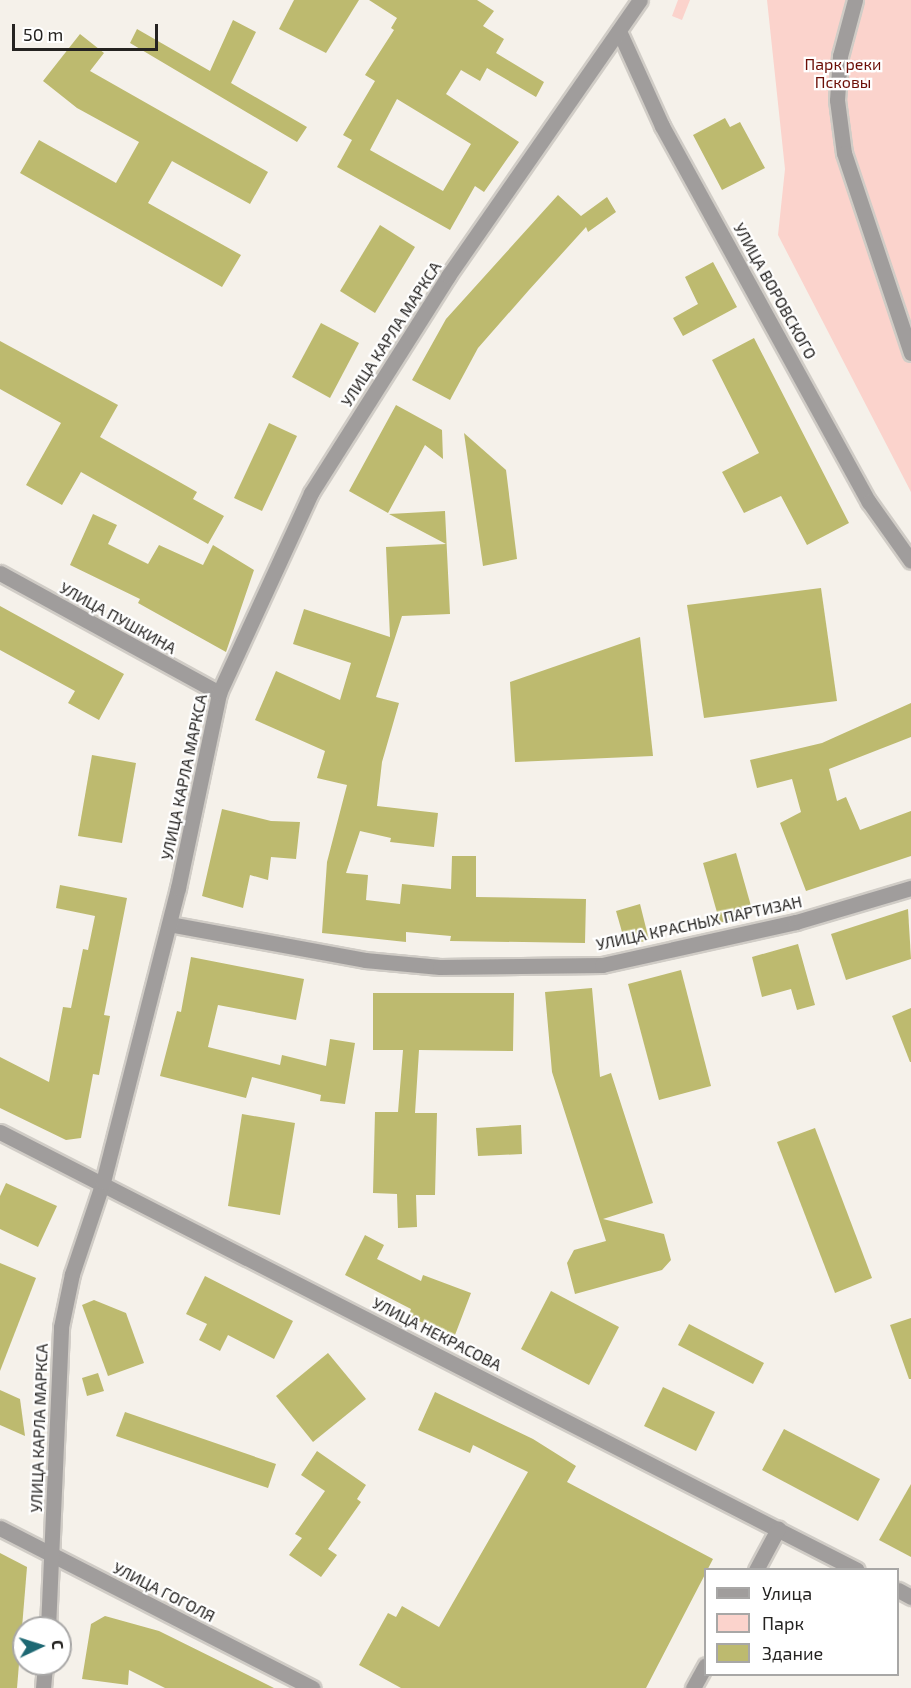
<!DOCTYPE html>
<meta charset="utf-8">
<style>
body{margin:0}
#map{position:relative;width:911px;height:1688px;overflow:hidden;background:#f5f1ea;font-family:"Exo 2",sans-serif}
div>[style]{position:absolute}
.green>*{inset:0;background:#fbd3cc}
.building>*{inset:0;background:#bdba6f}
.roads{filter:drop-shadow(2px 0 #d0ccc6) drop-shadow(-2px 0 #d0ccc6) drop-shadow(0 2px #d0ccc6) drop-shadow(0 -2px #d0ccc6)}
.pedestrian>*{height:15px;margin:-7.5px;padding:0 7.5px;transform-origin:7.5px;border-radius:7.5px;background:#a09d9c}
.minor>*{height:15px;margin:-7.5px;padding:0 7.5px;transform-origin:7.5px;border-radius:7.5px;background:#a09d9c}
span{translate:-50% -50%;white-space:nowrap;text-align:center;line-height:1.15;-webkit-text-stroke:4.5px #fff;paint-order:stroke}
.park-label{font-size:16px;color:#6c0f07}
.street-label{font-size:16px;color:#252321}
.legend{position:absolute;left:704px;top:1568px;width:195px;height:108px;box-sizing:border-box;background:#fff;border:2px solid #a8a7a6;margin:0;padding:8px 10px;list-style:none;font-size:18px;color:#252321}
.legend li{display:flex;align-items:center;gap:12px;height:30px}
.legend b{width:30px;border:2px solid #a8a7a6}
.north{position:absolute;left:12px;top:1616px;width:60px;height:60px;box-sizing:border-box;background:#fff;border:2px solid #a8a7a6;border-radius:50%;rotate:86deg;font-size:16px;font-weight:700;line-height:24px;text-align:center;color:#252321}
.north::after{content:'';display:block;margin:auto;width:21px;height:27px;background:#1e6873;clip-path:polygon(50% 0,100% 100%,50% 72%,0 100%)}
.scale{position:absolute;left:12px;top:24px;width:146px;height:27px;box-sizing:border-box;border:3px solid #252321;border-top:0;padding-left:8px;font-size:18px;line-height:21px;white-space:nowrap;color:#252321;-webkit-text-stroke:4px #fff;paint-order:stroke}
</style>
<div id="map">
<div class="green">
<i style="clip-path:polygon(678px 0,690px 0,682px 20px,672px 16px)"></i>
<i style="clip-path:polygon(767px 0,911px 0,911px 492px,778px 235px,785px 169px)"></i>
</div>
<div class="building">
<i style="clip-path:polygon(294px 0,359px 0,326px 53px,279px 29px)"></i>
<i style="clip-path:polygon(evenodd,369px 0,477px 0,494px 11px,483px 26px,504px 39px,496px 53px,544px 82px,536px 97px,487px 68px,480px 81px,461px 70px,446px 94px,519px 142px,484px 192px,475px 186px,450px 230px,337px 167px,352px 140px,343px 135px,375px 81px,365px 75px,394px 30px,391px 28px,397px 18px,369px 0,397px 99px,471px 144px,443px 191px,370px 150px,397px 99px)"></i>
<i style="clip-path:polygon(233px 20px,256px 32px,231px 83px,307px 127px,297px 142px,130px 43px,137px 29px,210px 71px)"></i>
<i style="clip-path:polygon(80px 34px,104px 53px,90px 71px,268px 172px,250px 204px,172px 161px,148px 203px,241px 255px,222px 287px,20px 173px,39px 140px,116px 183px,139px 142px,77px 108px,43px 81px)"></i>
<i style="clip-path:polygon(725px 118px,730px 127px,740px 122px,765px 168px,722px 190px,693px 135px)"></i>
<i style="clip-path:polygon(558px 195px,581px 216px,607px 197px,616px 212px,588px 232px,586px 227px,529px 290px,478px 348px,450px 400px,412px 380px,446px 319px)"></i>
<i style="clip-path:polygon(380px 225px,415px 247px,375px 313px,340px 291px)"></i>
<i style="clip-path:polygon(713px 262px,737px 307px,683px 336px,673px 318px,698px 304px,685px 277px)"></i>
<i style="clip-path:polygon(321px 323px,359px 343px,330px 398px,292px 377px)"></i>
<i style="clip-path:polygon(754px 338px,849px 523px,807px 545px,781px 496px,744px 513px,722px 472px,759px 453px,712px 360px)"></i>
<i style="clip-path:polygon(0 341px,118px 405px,100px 437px,197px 492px,193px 499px,224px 516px,208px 544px,81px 472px,62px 505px,26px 485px,61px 423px,0 389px)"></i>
<i style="clip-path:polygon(396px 405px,442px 430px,443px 459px,425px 445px,388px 513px,349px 491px)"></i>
<i style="clip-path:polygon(269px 423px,297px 436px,262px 511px,234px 498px)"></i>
<i style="clip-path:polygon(464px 433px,506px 470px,517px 559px,483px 566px)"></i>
<i style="clip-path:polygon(445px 511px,450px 614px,402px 616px,376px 697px,399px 703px,382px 762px,377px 806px,438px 813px,434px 847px,390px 842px,391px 838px,360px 831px,346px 873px,368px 875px,366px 900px,400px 904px,402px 884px,451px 889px,452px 856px,476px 856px,476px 897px,586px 899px,585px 943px,450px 941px,451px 936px,406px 932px,406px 942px,322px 933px,327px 862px,347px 785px,317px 778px,325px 751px,255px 720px,276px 671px,340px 700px,351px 663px,293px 644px,304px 609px,390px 637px,386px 547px,446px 544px,389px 514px)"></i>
<i style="clip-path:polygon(93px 514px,117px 525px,108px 544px,148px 564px,159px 545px,203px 565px,213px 545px,254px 570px,226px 652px,138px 603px,140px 599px,70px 565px)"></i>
<i style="clip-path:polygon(821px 588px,837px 701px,704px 718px,687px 605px)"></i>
<i style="clip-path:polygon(0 606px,124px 674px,99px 720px,68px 703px,75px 691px,0 650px)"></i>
<i style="clip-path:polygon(640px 637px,653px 756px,515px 762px,510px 682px)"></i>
<i style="clip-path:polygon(911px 703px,911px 737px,829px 769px,837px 801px,846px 797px,860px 830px,911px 811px,911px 856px,806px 891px,780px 823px,801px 812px,792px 779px,757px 788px,750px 760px,822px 743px)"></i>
<i style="clip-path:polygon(92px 755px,136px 763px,122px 843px,78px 836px)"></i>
<i style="clip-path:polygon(222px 809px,271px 821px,300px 822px,296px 859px,271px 857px,268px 880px,250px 875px,243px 908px,202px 896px)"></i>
<i style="clip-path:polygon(736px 853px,753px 913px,720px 923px,703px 863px)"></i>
<i style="clip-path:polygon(60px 885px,127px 898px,104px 1015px,110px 1016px,99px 1075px,93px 1074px,81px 1138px,66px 1140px,0 1108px,0 1057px,49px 1082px,63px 1007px,71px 1008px,83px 949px,88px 950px,95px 916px,56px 908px)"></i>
<i style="clip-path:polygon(640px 904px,649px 940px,626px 946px,616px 911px)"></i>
<i style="clip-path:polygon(908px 909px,911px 959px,846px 980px,831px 934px)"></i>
<i style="clip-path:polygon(798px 944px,815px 1005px,797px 1010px,791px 989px,762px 997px,752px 957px)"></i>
<i style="clip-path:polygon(191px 957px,304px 979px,296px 1020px,218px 1005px,208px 1047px,280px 1065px,282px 1055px,326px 1066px,330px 1039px,355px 1043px,345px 1104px,320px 1101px,321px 1095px,252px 1077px,246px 1098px,160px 1076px,177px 1011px,181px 1012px)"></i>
<i style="clip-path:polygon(681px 970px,711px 1086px,659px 1100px,628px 984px)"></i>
<i style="clip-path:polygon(592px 988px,600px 1077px,611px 1073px,653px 1203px,603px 1219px,664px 1234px,671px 1260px,662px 1270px,575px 1294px,567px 1263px,574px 1250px,606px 1241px,552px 1072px,545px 992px)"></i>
<i style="clip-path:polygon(373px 993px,514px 993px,513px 1051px,419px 1050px,415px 1113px,437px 1113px,435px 1195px,416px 1195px,417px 1227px,398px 1228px,397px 1194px,373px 1193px,375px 1112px,398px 1112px,403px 1050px,373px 1050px)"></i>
<i style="clip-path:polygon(911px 1008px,911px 1062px,910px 1062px,892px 1016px)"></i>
<i style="clip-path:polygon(242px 1114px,295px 1123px,280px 1215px,228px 1206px)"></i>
<i style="clip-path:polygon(521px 1125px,522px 1154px,478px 1156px,476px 1128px)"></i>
<i style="clip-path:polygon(815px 1128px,872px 1278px,835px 1293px,777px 1142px)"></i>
<i style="clip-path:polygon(6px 1183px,57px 1206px,38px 1247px,0 1229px,0 1196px)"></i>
<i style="clip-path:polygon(365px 1235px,384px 1245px,377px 1259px,421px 1281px,423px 1275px,471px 1293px,455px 1335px,408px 1317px,411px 1309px,345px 1275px)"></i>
<i style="clip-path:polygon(0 1263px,36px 1278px,0 1371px)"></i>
<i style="clip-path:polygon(205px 1276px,293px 1321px,274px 1359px,228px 1335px,220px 1351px,199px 1340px,207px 1324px,186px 1314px)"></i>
<i style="clip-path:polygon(551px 1291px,619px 1327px,589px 1385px,521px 1349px)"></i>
<i style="clip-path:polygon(94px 1300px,126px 1313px,144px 1363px,108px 1376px,82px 1305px)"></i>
<i style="clip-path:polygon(911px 1318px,911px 1379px,909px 1379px,890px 1325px)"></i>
<i style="clip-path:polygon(689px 1324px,764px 1363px,753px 1384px,678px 1345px)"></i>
<i style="clip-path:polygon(328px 1353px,366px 1399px,313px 1442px,276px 1396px)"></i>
<i style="clip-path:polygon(98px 1373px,104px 1391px,87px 1396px,82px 1378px)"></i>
<i style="clip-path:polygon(663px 1387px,715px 1412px,696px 1451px,644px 1426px)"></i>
<i style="clip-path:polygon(0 1390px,20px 1399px,25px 1436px,0 1425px)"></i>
<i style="clip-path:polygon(435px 1392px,533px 1439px,576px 1466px,567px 1482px,713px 1559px,646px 1688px,401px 1688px,359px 1665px,388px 1613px,396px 1617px,402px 1606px,439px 1627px,528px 1472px,473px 1445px,470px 1453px,418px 1430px)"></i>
<i style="clip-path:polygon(125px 1412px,276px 1464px,268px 1488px,116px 1436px)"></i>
<i style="clip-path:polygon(784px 1429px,880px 1479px,858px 1521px,762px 1470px)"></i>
<i style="clip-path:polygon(317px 1451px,366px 1485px,357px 1499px,361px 1502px,328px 1549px,337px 1555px,321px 1577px,289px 1555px,302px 1538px,295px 1534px,325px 1491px,301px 1475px)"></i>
<i style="clip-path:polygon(911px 1484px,911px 1557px,879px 1540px)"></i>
<i style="clip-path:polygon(0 1553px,27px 1567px,17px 1688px,0 1688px)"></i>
<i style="clip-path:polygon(105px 1616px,159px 1631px,274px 1688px,165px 1688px,129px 1670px,128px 1685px,82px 1679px,91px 1624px)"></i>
</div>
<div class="roads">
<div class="pedestrian">
<i style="left:855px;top:0;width:58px;rotate:105deg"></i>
<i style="left:840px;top:56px;width:44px;rotate:93.9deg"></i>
<i style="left:837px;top:100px;width:53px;rotate:82.5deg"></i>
<i style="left:844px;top:153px;width:211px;rotate:71.5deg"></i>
</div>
<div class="minor">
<i style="left:619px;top:31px;width:104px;rotate:65.6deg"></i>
<i style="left:662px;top:126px;width:429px;rotate:61.2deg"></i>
<i style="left:869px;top:502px;width:72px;rotate:54.6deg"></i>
<i style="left:0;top:573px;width:250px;rotate:28.7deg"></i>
<i style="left:169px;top:924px;width:199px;rotate:10.4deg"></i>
<i style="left:365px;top:960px;width:75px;rotate:5.3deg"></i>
<i style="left:440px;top:967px;width:162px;rotate:-0.7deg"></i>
<i style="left:602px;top:965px;width:199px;rotate:-12.5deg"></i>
<i style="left:796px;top:922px;width:120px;rotate:-16.5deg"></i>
<i style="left:0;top:1132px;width:962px;rotate:27.07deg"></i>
<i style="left:0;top:1528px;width:351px;rotate:27.1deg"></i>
<i style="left:756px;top:1570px;width:47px;rotate:-61.8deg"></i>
<i style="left:898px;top:1590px;width:15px;rotate:28deg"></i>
<i style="left:48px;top:1628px;width:301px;rotate:-87.5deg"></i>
<i style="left:61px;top:1327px;width:54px;rotate:-78.3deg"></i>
<i style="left:72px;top:1274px;width:97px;rotate:-71.4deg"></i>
<i style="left:103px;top:1182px;width:303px;rotate:-75.7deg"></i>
<i style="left:178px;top:888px;width:199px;rotate:-78.1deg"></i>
<i style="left:219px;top:693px;width:220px;rotate:-65.3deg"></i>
<i style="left:311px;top:493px;width:257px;rotate:-57.7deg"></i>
<i style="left:448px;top:276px;width:336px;rotate:-55.2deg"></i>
<i style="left:43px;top:1688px;width:24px;rotate:-85deg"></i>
<i style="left:693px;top:1688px;width:26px;rotate:-61deg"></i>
</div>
</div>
<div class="park-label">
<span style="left:843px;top:73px">Парк реки<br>Псковы</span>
</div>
<div class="street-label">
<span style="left:775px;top:291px;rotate:61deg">УЛИЦА ВОРОВСКОГО</span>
<span style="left:391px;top:334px;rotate:-57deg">УЛИЦА КАРЛА МАРКСА</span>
<span style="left:118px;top:618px;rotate:29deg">УЛИЦА ПУШКИНА</span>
<span style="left:184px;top:777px;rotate:-78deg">УЛИЦА КАРЛА МАРКСА</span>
<span style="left:699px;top:923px;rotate:-12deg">УЛИЦА КРАСНЫХ ПАРТИЗАН</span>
<span style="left:437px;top:1334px;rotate:27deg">УЛИЦА НЕКРАСОВА</span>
<span style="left:39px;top:1428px;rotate:-88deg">УЛИЦА КАРЛА МАРКСА</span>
<span style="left:164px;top:1592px;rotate:27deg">УЛИЦА ГОГОЛЯ</span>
</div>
<ul class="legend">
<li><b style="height:8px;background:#a09d9c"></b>Улица</li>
<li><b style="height:16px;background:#fbd3cc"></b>Парк</li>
<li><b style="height:16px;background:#bdba6f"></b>Здание</li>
</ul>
<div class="north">С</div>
<div class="scale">50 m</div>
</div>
